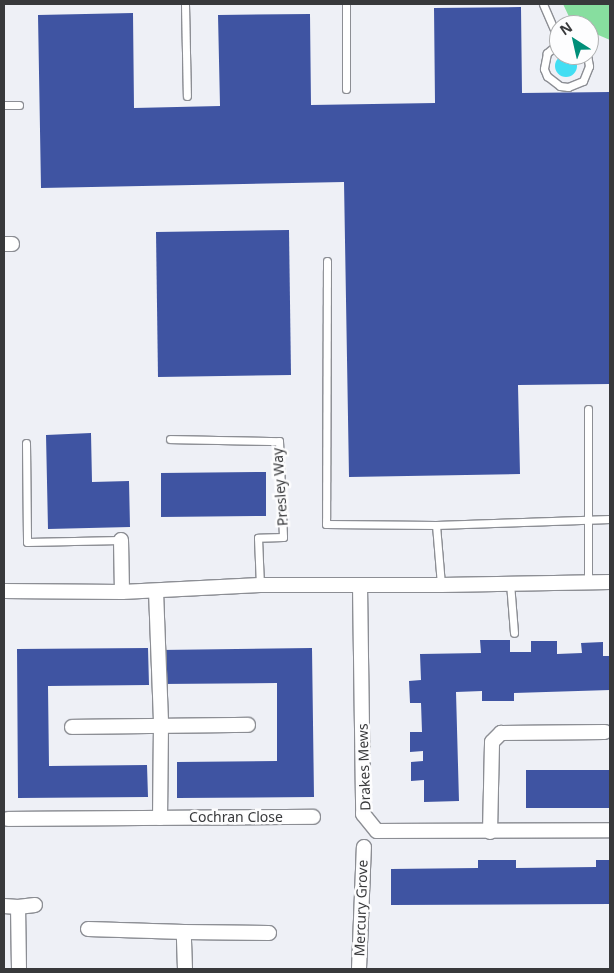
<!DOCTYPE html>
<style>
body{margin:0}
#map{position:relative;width:614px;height:973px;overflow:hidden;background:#eef0f6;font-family:"Noto Sans",sans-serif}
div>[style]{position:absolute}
.green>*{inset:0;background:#87de9f}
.water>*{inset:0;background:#42def3}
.round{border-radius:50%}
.building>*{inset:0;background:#3f54a2}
.roads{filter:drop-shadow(1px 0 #8c8e94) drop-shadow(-1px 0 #8c8e94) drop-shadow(0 1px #8c8e94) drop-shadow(0 -1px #8c8e94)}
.service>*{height:7px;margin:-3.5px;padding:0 3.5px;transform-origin:3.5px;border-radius:3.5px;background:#fff}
.minor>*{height:14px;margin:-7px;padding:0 7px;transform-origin:7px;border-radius:7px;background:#fff}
span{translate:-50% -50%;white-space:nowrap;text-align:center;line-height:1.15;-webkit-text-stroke:5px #fdfdfe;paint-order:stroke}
.street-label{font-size:14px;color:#38393b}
.frame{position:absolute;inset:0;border:5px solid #38393b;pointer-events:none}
.north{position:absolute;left:549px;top:15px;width:50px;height:50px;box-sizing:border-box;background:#fdfdfe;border:1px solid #aeafb0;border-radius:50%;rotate:325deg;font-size:14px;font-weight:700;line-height:20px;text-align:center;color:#38393b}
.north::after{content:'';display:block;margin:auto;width:18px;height:22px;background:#008f79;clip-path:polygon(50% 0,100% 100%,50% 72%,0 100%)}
</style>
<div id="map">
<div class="green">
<i style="clip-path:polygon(563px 4px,610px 4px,610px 40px,589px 31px,589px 25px,572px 23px)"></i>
</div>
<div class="water">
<i class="round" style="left:555px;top:55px;width:22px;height:22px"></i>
</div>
<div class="building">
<i style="clip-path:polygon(521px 7px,522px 93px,610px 92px,610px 384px,518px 385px,520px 474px,349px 477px,344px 182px,41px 188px,38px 15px,133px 13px,134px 108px,220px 106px,218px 15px,310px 14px,311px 105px,435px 103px,434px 8px)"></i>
<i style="clip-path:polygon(289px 230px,291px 375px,158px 377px,156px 232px)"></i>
<i style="clip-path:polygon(91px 433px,92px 482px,129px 481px,130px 527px,48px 529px,46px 435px)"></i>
<i style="clip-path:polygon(266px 472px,266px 516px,161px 517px,161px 473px)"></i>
<i style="clip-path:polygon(480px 640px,510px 640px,510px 652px,531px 652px,531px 641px,557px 641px,557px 654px,582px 653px,581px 643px,603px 642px,603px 656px,610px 656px,610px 690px,514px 693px,514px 701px,482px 701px,482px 691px,456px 692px,459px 801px,424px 802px,424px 780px,411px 781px,411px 762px,423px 761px,423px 751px,410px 752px,410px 732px,422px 732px,421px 703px,410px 703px,409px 681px,421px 680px,420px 654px,481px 653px)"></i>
<i style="clip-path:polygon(148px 648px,149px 685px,48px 686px,49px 766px,147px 765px,148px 797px,18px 798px,17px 649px)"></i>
<i style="clip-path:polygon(312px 648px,314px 797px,177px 798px,177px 762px,277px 761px,277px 683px,160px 684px,160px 650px)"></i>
<i style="clip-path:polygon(526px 770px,610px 770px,610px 808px,526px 808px)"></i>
<i style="clip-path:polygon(478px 860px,516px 860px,516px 868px,596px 867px,596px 860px,610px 860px,610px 904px,391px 905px,391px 869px,478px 868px)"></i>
</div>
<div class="roads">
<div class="service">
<i style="left:185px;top:4px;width:92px;rotate:88.8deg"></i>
<i style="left:346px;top:4px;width:85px;rotate:90deg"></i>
<i style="left:543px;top:4px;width:40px;rotate:66.6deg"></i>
<i style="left:559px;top:43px;width:16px;rotate:140deg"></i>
<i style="left:547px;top:53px;width:16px;rotate:101deg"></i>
<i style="left:544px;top:69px;width:8px;rotate:67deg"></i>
<i style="left:547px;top:76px;width:16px;rotate:38deg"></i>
<i style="left:560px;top:86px;width:8px;rotate:7deg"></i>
<i style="left:568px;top:87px;width:16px;rotate:-22deg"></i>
<i style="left:583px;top:81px;width:16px;rotate:-68deg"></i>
<i style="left:589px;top:66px;width:11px;rotate:-100deg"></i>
<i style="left:4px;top:105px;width:15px"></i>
<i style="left:327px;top:261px;width:263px;rotate:90.2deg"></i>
<i style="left:326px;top:524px;width:110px;rotate:0.5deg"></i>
<i style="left:436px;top:525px;width:174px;rotate:-2deg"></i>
<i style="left:170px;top:439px;width:109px;rotate:1.1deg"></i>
<i style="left:279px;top:441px;width:96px;rotate:87.6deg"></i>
<i style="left:283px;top:537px;width:25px;rotate:178deg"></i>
<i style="left:258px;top:538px;width:47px;rotate:87.6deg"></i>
<i style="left:26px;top:443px;width:99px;rotate:89.4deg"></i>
<i style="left:27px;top:542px;width:94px;rotate:-1.2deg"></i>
<i style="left:436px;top:525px;width:60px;rotate:85.2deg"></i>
<i style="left:588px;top:581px;width:172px;rotate:-90deg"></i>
<i style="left:510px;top:583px;width:50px;rotate:85.4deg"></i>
</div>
<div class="minor">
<i style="left:4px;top:244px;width:8px"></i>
<i style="left:121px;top:540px;width:52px;rotate:88.9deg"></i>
<i style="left:360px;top:585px;width:229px;rotate:89.2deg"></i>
<i style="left:363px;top:814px;width:22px;rotate:51deg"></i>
<i style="left:377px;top:831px;width:233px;rotate:-0.2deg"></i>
<i style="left:4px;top:591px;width:118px;rotate:0.5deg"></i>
<i style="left:122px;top:592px;width:138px;rotate:-2.9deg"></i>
<i style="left:260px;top:585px;width:181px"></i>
<i style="left:441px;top:585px;width:169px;rotate:-1deg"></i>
<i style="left:156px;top:591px;width:133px;rotate:87.8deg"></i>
<i style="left:161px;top:724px;width:94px;rotate:90.6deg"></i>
<i style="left:72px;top:727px;width:176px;rotate:-0.7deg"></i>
<i style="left:8px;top:819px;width:305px;rotate:-0.4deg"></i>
<i style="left:490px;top:832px;width:90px;rotate:-88.7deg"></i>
<i style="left:492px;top:742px;width:13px;rotate:-45deg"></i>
<i style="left:501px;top:733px;width:104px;rotate:-0.6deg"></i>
<i style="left:4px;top:906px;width:14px;rotate:4deg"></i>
<i style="left:88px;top:929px;width:96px;rotate:1.8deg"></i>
<i style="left:19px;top:969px;width:62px;rotate:-90.9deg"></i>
<i style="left:18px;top:907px;width:17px;rotate:-7deg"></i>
<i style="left:185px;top:969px;width:37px;rotate:-92deg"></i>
<i style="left:184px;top:932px;width:85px;rotate:0.7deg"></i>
<i style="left:359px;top:969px;width:122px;rotate:-87.7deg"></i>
</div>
</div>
<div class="street-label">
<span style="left:280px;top:487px;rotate:-94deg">Presley Way</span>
<span style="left:364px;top:767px;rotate:-92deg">Drakes Mews</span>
<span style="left:236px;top:817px">Cochran Close</span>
<span style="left:361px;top:908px;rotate:-88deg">Mercury Grove</span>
</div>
<div class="frame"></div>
<div class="north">N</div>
</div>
